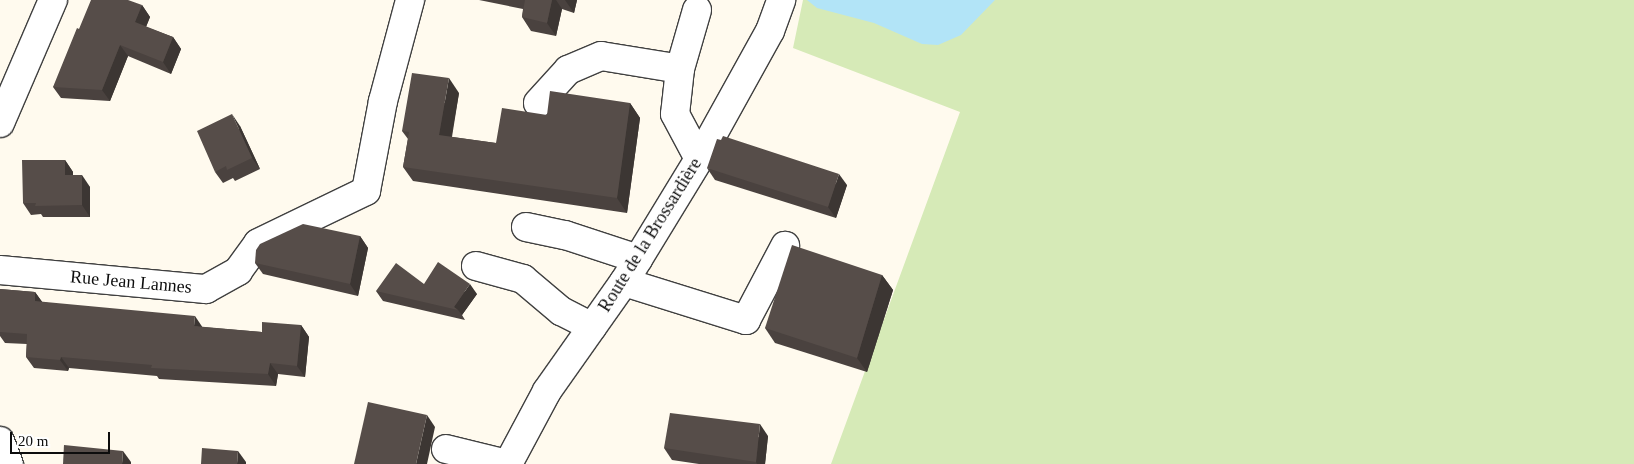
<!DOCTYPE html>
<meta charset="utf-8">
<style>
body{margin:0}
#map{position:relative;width:1634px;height:464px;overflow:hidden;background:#fffaee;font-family:Georgia,serif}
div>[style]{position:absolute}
.green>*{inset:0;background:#d6eab7}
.water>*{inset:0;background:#b2e4f7}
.roads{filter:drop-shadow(1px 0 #404040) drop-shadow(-1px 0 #404040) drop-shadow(0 1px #404040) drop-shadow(0 -1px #404040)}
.minor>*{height:28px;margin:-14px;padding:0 14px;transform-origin:14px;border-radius:14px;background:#fff}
.wall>*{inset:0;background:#4a423f}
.shaded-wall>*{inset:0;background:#3c3633}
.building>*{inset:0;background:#564d49}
span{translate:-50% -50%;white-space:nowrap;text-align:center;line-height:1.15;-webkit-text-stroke:5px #fff;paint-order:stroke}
.street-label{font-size:18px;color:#0d0d0d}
.scale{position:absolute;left:10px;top:432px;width:100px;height:22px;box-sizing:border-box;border:2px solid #0d0d0d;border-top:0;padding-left:6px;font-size:15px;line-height:18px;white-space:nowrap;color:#0d0d0d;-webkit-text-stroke:4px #fff;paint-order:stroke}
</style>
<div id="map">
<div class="green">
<i style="clip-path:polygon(803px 0,1634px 0,1634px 464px,831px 464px,960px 112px,793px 48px)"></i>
</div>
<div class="water">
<i style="clip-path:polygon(807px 0,995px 0,961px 35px,938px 45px,922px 44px,874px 23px,817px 8px)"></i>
</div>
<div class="roads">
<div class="minor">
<i style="left:697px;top:10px;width:61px;rotate:106.1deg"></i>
<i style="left:680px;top:69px;width:45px;rotate:96.3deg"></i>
<i style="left:675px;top:114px;width:51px;rotate:61.9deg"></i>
<i style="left:538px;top:103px;width:45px;rotate:-47.7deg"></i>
<i style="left:568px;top:70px;width:36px;rotate:-23deg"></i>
<i style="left:601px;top:56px;width:80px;rotate:9.3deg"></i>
<i style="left:0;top:123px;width:134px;rotate:-66.7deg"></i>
<i style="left:526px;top:227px;width:40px;rotate:12deg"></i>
<i style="left:565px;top:235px;width:77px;rotate:18.2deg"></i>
<i style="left:476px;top:266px;width:49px;rotate:15.5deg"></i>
<i style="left:523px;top:279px;width:50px;rotate:40.1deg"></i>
<i style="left:561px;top:311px;width:35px;rotate:27deg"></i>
<i style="left:0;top:270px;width:207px;rotate:5.3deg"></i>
<i style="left:206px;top:289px;width:37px;rotate:-29deg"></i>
<i style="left:238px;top:271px;width:34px;rotate:-54deg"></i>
<i style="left:258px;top:243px;width:120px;rotate:-25.7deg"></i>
<i style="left:366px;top:191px;width:92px;rotate:-79.3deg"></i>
<i style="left:383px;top:101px;width:105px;rotate:-75deg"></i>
<i style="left:624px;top:282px;width:128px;rotate:17.3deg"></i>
<i style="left:746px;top:320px;width:84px;rotate:-62.2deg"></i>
<i style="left:0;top:441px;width:25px;rotate:69deg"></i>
<i style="left:446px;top:449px;width:63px;rotate:13.8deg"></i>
<i style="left:508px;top:464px;width:83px;rotate:-61.9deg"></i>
<i style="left:547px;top:391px;width:133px;rotate:-54.8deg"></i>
<i style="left:624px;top:282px;width:144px;rotate:-58.6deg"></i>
<i style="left:699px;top:159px;width:146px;rotate:-61deg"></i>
<i style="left:770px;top:31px;width:33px;rotate:-70deg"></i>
</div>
</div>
<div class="wall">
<i style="clip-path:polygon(479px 0,577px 0,574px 13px,562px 9px,556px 36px,531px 31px,522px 17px,523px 9px)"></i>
<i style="clip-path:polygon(142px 5px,150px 17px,146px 27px,173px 37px,181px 49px,171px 74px,128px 56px,110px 101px,61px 98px,53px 87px)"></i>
<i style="clip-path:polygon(459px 93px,452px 137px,496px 143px,547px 115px,630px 103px,640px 118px,627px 213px,413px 181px,403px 167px,408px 139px,402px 131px)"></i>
<i style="clip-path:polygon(240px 126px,260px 169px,235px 181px,233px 178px,223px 183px,215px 172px)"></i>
<i style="clip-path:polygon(65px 160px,73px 172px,73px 175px,90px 187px,90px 217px,43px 217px,41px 214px,31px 215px,23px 203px)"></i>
<i style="clip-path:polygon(707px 168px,847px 185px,836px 218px,715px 180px)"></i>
<i style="clip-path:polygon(360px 236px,368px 248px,358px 296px,263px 274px,255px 263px)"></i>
<i style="clip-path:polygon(882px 275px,893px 290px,867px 372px,775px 343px,765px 328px)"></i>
<i style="clip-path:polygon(424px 284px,477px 294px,462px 315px,465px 320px,383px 301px,376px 291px)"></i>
<i style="clip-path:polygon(0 289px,35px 292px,42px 302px,202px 327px,262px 332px,301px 325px,309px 337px,305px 377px,278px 374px,276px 386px,159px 379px,157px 376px,69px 368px,68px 371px,34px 368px,26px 357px,27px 344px,5px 343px,0 336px)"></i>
<i style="clip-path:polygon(768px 436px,765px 464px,699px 464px,672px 460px,664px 448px)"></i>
</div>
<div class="shaded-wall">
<i style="clip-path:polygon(552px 0,556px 0,562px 9px,556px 36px,547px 23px)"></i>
<i style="clip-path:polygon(565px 0,577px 0,574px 13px)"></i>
<i style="clip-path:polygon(142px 5px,150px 17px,143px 34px,135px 22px)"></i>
<i style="clip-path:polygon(173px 37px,181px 49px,171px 74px,163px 62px)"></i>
<i style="clip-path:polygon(120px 45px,128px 56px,110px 101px,102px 90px)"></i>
<i style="clip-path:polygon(449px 78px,459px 93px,449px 150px,439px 135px)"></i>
<i style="clip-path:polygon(630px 103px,640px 118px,627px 213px,617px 198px)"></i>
<i style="clip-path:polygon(232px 114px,240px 126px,260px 169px,252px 158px)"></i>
<i style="clip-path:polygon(65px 160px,73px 172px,73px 187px,65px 175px)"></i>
<i style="clip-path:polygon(839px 174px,847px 185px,836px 218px,828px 207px)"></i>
<i style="clip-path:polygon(82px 175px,90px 187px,90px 217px,82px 205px)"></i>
<i style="clip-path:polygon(360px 236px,368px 248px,358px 296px,350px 284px)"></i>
<i style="clip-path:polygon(882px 275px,893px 290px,867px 372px,857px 358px)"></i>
<i style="clip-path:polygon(470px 284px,477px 294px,462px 315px,458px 310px,454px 307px)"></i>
<i style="clip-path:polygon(35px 292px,43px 303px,35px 301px)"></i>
<i style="clip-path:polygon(195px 316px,203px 328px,194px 326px)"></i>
<i style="clip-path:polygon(301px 325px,309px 337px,305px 377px,297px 366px)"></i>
<i style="clip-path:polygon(61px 357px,69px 368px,68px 371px,60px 360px)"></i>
<i style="clip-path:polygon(270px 363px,278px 374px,276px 386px,268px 374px)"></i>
<i style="clip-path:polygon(427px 415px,435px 427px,427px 464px,416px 464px)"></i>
<i style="clip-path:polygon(760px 424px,768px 436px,765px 464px,757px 464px,756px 462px)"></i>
<i style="clip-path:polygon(123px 451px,131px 462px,131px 464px,122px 464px)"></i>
<i style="clip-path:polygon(238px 451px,246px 462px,246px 464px,237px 464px)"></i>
</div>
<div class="building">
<i style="clip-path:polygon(91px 0,128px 0,142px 5px,135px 22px,173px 37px,163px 62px,120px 45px,102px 90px,53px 87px,77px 28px,79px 29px)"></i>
<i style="clip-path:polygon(525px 0,552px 0,547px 23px,522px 17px)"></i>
<i style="clip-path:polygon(412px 73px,449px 78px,439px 135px,496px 143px,502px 108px,547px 115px,550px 91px,630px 103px,617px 198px,403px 167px,409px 132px,402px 131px)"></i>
<i style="clip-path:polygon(232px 114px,252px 158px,227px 170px,226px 166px,215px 172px,197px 131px)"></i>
<i style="clip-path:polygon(723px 136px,839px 174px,828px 207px,707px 168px,717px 139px,721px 140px)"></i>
<i style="clip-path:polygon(22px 160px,65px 160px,65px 175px,82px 175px,82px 205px,35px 206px,36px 203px,23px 203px)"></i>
<i style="clip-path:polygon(303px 224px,360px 236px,350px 284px,255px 263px,256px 250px,260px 244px)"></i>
<i style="clip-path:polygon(792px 245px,882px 275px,857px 358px,765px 328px)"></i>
<i style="clip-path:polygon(438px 262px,470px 284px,454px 307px,458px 310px,376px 291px,396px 263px,424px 284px)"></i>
<i style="clip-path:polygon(0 289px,35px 292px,35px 301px,195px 316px,194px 326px,262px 332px,262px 322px,301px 325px,297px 366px,270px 363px,268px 374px,151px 368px,152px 365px,61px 357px,60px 360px,26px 357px,27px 334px,0 332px)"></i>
<i style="clip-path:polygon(368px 402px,427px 415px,416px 464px,354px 464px)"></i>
<i style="clip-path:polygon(670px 413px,760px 424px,756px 462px,664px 448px)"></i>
<i style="clip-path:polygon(64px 445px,123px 451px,122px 464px,63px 464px)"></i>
<i style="clip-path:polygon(202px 448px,238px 451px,237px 464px,201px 464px)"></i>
</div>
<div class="street-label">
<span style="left:650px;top:235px;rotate:-58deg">Route de la Brossardière</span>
<span style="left:131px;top:282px;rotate:5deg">Rue Jean Lannes</span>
</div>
<div class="scale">20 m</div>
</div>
